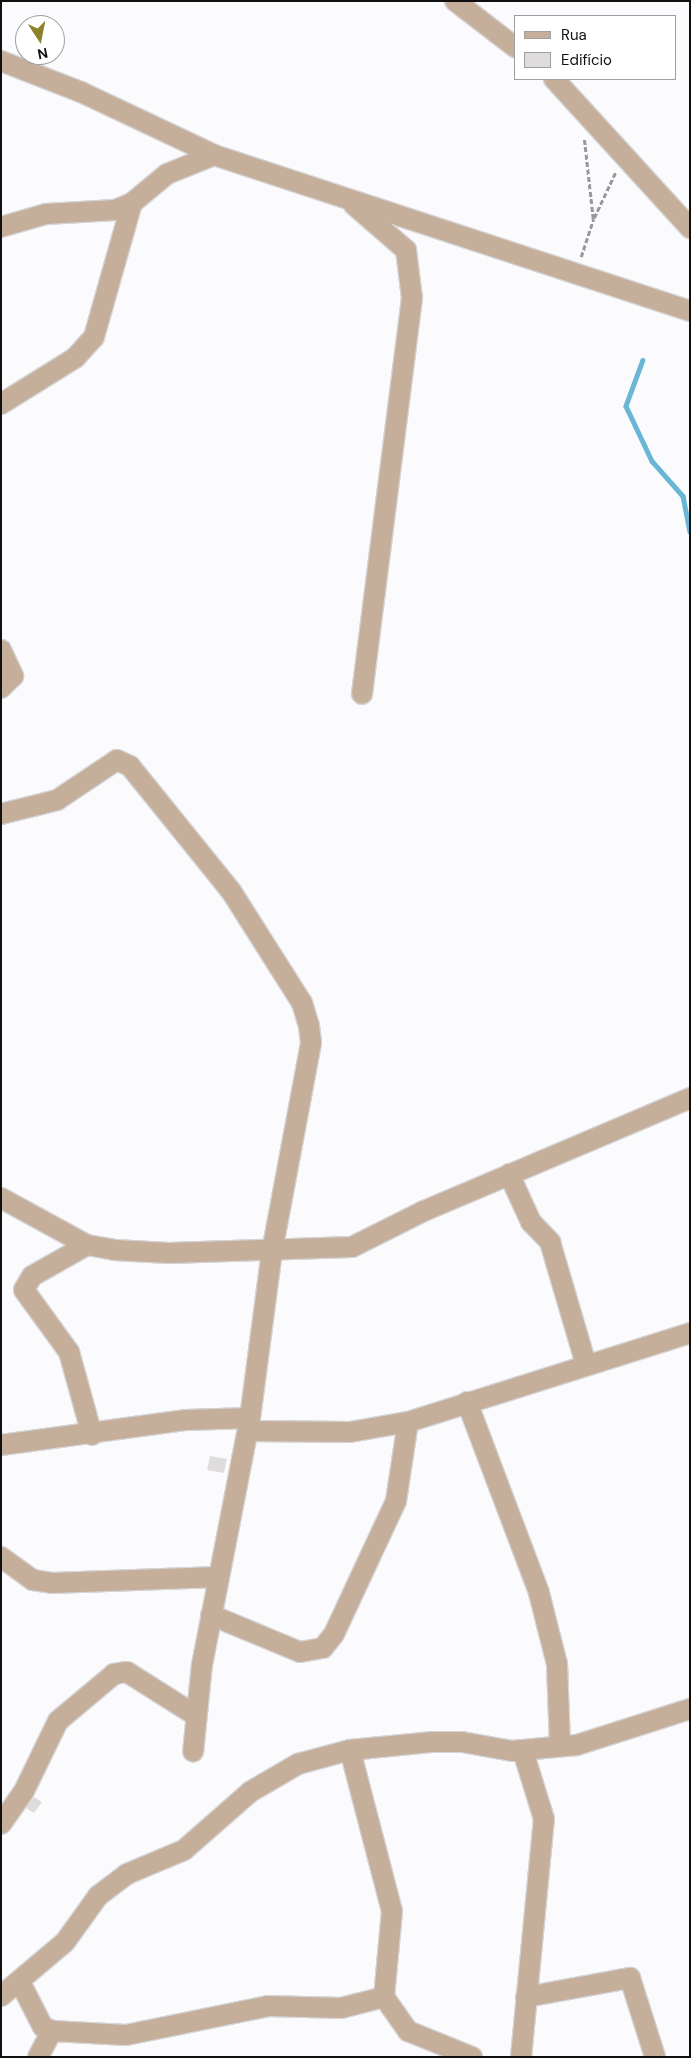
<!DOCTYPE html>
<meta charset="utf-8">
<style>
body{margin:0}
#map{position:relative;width:691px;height:2058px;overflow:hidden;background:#fbfafd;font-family:"DM Sans",sans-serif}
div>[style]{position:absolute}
.stream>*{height:4.5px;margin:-2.25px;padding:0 2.25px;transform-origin:2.25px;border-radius:2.25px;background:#69b7d4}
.building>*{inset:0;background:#dfdcde}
.path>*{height:2.5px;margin-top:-1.25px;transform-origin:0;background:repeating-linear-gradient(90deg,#989799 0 5px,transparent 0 7.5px)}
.roads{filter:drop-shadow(1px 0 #d5d5d7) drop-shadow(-1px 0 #d5d5d7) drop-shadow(0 1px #d5d5d7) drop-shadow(0 -1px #d5d5d7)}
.minor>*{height:20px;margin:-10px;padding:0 10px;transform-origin:10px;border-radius:10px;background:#c5ae9a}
span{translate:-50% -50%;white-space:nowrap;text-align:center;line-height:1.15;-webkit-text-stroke:4.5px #fff;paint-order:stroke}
.frame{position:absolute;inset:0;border:2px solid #101011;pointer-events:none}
.legend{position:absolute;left:514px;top:15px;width:162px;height:65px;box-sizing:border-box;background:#fff;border:1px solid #9f9fa0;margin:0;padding:6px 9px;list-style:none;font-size:15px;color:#101011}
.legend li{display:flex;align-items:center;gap:10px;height:25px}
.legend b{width:25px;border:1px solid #9f9fa0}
.north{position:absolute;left:15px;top:15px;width:50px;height:50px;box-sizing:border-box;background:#fff;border:1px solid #9f9fa0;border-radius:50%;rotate:169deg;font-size:14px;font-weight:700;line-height:20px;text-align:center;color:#101011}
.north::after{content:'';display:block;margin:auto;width:18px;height:22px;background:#8d8129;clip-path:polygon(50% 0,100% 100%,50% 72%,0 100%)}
</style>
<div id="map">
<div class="stream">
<i style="left:643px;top:360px;width:49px;rotate:110.3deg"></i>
<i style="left:626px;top:406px;width:61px;rotate:64.7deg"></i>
<i style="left:652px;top:461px;width:47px;rotate:48.5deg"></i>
<i style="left:683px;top:496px;width:36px;rotate:79deg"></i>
</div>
<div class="building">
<i style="clip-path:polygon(210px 1456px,227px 1459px,224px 1473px,207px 1470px)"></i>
<i style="clip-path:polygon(34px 1797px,42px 1802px,34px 1813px,26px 1808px)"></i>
</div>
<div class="path">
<i style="left:594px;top:218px;width:52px;rotate:-64.9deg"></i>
<i style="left:581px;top:257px;width:40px;rotate:-72deg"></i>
<i style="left:593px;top:219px;width:81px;rotate:-96.3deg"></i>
</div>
<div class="roads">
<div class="minor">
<i style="left:455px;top:1px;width:76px;rotate:37.5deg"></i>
<i style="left:1px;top:61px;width:86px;rotate:21.2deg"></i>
<i style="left:81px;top:92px;width:147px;rotate:25.3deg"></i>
<i style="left:214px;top:155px;width:501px;rotate:18.15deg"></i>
<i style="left:554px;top:79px;width:202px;rotate:47.6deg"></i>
<i style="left:354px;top:205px;width:69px;rotate:40.9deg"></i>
<i style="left:406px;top:250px;width:48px;rotate:82.9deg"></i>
<i style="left:412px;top:298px;width:399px;rotate:97.2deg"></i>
<i style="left:1px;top:227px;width:47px;rotate:-16.1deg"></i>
<i style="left:46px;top:214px;width:69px;rotate:-3.3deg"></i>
<i style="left:115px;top:210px;width:18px;rotate:-22deg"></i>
<i style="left:132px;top:203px;width:45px;rotate:-39.6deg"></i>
<i style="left:167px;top:174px;width:51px;rotate:-22deg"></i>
<i style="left:1px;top:404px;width:87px;rotate:-31.9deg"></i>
<i style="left:75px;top:358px;width:28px;rotate:-48deg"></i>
<i style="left:94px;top:337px;width:139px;rotate:-74.2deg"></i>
<i style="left:1px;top:650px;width:29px;rotate:65deg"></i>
<i style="left:13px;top:676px;width:17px;rotate:135deg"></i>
<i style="left:1px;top:814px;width:58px;rotate:-14deg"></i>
<i style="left:57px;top:800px;width:72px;rotate:-33.7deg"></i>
<i style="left:117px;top:760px;width:14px;rotate:25deg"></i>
<i style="left:130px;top:766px;width:161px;rotate:51.1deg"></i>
<i style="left:231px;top:891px;width:133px;rotate:57.6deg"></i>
<i style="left:302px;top:1003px;width:24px;rotate:73deg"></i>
<i style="left:309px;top:1026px;width:17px;rotate:83deg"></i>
<i style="left:311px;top:1043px;width:212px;rotate:100.6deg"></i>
<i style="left:272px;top:1251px;width:168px;rotate:97.5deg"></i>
<i style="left:250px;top:1418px;width:251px;rotate:101deg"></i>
<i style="left:202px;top:1664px;width:88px;rotate:95.8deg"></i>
<i style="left:509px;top:1174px;width:53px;rotate:65.4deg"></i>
<i style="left:531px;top:1222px;width:28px;rotate:46deg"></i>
<i style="left:550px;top:1242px;width:127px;rotate:73.6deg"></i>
<i style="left:1px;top:1198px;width:98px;rotate:28.7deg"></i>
<i style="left:87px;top:1245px;width:27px;rotate:10deg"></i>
<i style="left:114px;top:1250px;width:55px;rotate:3.1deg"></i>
<i style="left:169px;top:1253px;width:183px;rotate:-1.9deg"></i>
<i style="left:352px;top:1247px;width:80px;rotate:-26.6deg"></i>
<i style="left:424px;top:1211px;width:289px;rotate:-23deg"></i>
<i style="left:87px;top:1245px;width:63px;rotate:150.6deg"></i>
<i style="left:32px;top:1276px;width:16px;rotate:120deg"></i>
<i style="left:24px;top:1290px;width:77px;rotate:54deg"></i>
<i style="left:69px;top:1352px;width:86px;rotate:74.5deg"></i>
<i style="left:467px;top:1402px;width:204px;rotate:69.3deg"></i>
<i style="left:539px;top:1593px;width:73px;rotate:75.8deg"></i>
<i style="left:557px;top:1664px;width:81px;rotate:87.9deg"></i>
<i style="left:248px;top:1431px;width:102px;rotate:0.6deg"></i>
<i style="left:350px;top:1432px;width:59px;rotate:-9.8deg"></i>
<i style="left:408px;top:1422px;width:296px;rotate:-17.5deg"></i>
<i style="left:1px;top:1445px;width:187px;rotate:-7.7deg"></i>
<i style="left:186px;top:1420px;width:64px;rotate:-1.8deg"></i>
<i style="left:1px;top:1557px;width:39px;rotate:36deg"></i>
<i style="left:33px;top:1580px;width:19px;rotate:9deg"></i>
<i style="left:52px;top:1583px;width:166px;rotate:-2.1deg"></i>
<i style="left:211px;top:1615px;width:96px;rotate:22.6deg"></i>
<i style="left:300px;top:1652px;width:23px;rotate:-10deg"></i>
<i style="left:323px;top:1648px;width:18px;rotate:-52deg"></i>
<i style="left:334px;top:1634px;width:147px;rotate:-65deg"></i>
<i style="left:396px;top:1501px;width:80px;rotate:-81.4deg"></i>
<i style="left:350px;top:1750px;width:166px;rotate:75.4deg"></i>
<i style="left:392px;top:1911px;width:86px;rotate:95.3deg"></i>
<i style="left:384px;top:1997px;width:42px;rotate:54.8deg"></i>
<i style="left:408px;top:2031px;width:69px;rotate:22.1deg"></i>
<i style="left:1px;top:1824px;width:40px;rotate:-55.1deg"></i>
<i style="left:24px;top:1791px;width:78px;rotate:-64.1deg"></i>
<i style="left:58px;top:1721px;width:73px;rotate:-40deg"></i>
<i style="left:114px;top:1674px;width:13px;rotate:-9deg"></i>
<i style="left:127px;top:1672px;width:80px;rotate:32.3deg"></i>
<i style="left:21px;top:1984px;width:48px;rotate:62.9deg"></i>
<i style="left:43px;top:2027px;width:10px;rotate:24deg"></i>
<i style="left:52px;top:2031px;width:74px;rotate:3.1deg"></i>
<i style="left:126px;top:2035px;width:145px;rotate:-11.5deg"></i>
<i style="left:268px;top:2006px;width:73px;rotate:1.6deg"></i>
<i style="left:341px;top:2008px;width:44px;rotate:-14.3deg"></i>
<i style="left:1px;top:1996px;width:84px;rotate:-40.2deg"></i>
<i style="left:65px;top:1942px;width:57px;rotate:-54.3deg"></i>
<i style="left:98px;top:1896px;width:36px;rotate:-37deg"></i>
<i style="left:127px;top:1874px;width:62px;rotate:-22.8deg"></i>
<i style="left:184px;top:1850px;width:88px;rotate:-41.3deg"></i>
<i style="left:250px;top:1792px;width:56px;rotate:-30.3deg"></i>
<i style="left:298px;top:1764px;width:54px;rotate:-15.1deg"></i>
<i style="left:350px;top:1750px;width:81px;rotate:-5.6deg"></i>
<i style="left:431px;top:1742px;width:31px"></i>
<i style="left:462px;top:1742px;width:51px;rotate:10.2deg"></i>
<i style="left:512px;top:1751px;width:65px;rotate:-5.3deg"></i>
<i style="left:577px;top:1745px;width:119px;rotate:-17.7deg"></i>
<i style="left:526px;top:1997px;width:106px;rotate:-10.4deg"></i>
<i style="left:630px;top:1978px;width:83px;rotate:72.4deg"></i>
<i style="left:38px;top:2057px;width:30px;rotate:-62deg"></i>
<i style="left:521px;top:2057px;width:239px;rotate:-84.5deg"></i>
<i style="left:544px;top:1819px;width:71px;rotate:-107.2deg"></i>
</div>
</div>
<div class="frame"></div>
<ul class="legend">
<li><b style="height:6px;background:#c5ae9a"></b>Rua</li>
<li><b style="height:14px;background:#dfdcde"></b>Edifício</li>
</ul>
<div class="north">N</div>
</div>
